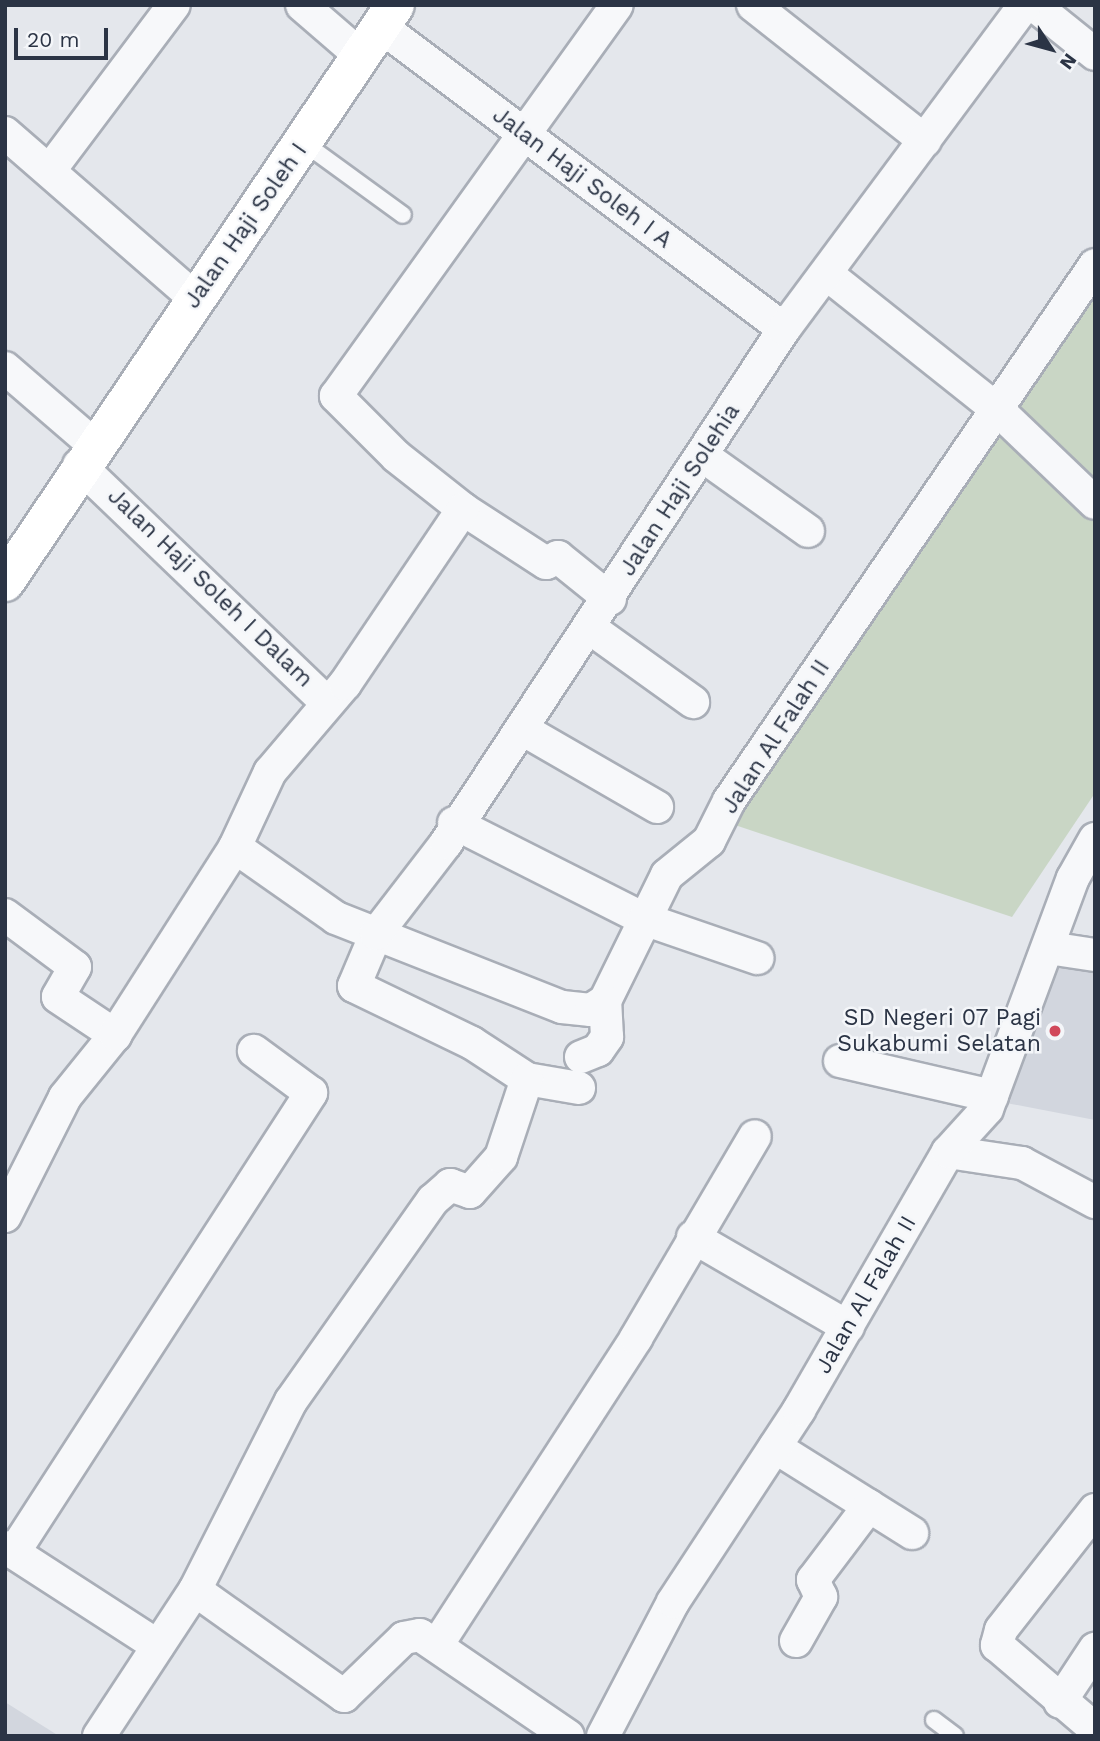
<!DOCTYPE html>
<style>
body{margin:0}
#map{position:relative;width:1100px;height:1741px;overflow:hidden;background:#e4e7ec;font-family:"Work Sans",sans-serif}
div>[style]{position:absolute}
.built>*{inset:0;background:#d2d6de}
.green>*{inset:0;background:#c9d6c5}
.roads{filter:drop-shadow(2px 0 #a9aeb7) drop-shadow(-2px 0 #a9aeb7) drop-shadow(0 2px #a9aeb7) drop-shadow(0 -2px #a9aeb7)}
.lane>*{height:16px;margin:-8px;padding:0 8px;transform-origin:8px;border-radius:8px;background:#f7f8fa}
.street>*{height:32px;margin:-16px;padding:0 16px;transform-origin:16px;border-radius:16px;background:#f7f8fa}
.secondary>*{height:38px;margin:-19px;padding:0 19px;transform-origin:19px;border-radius:19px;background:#fff}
.dots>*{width:19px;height:19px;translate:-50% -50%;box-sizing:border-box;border:4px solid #f4f6f9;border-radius:50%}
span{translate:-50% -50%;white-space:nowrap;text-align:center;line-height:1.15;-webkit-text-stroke:5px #f4f6f9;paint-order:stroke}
.street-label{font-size:23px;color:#2b3445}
.poi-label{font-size:23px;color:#2b3445}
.right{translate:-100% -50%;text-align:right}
.frame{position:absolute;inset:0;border:7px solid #2b3445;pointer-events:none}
.north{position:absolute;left:1016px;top:14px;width:70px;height:70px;-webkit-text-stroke:5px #f4f6f9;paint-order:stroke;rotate:126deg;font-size:19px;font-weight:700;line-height:28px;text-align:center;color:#2b3445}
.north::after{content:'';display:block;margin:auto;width:24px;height:32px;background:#2b3445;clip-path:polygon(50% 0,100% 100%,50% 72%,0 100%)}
.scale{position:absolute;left:14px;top:28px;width:94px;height:32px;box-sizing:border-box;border:4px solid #2b3445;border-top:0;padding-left:9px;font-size:21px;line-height:24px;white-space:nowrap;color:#2b3445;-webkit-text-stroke:5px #f4f6f9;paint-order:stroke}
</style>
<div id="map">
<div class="built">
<i style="clip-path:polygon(1031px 947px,1095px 959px,1095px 1120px,1001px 1102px)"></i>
<i style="clip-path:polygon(5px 1702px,59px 1736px,5px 1736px)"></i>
</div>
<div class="green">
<i style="clip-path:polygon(1095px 273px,1095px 793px,1012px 917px,729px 823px)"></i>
</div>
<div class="roads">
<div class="lane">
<i style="left:304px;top:143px;width:122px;rotate:36deg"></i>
<i style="left:934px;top:1720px;width:26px;rotate:37deg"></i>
</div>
<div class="street">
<i style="left:302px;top:5px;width:77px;rotate:40.8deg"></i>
<i style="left:753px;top:5px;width:219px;rotate:38.3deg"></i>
<i style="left:1034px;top:5px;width:78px;rotate:38.8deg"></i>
<i style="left:380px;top:26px;width:505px;rotate:36.87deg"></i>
<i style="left:5px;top:133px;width:252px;rotate:41deg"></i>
<i style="left:50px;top:170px;width:206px;rotate:-53.1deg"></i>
<i style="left:828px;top:275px;width:217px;rotate:38.5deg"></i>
<i style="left:998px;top:410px;width:134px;rotate:43.8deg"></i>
<i style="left:5px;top:368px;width:116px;rotate:40.8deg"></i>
<i style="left:703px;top:456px;width:129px;rotate:35.5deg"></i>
<i style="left:79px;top:465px;width:342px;rotate:43.8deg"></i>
<i style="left:610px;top:599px;width:67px;rotate:-141.1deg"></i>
<i style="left:558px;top:557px;width:13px;rotate:153deg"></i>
<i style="left:546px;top:563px;width:99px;rotate:-147deg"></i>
<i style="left:463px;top:509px;width:85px;rotate:-141.7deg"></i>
<i style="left:396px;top:456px;width:85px;rotate:-135deg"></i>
<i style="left:336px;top:396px;width:481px;rotate:-54.3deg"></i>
<i style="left:590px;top:628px;width:127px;rotate:35.7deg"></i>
<i style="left:522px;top:729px;width:156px;rotate:30deg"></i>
<i style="left:454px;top:823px;width:213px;rotate:26.8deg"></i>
<i style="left:644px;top:919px;width:120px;rotate:19deg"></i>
<i style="left:235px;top:847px;width:123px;rotate:35.1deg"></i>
<i style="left:336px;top:918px;width:243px;rotate:21.5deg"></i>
<i style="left:562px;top:1007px;width:29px;rotate:6deg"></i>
<i style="left:591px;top:1010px;width:17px;rotate:-33deg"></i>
<i style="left:605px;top:1001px;width:140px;rotate:-63.8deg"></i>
<i style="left:667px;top:875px;width:54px;rotate:-39deg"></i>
<i style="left:709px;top:841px;width:45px;rotate:-63.4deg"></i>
<i style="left:729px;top:801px;width:649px;rotate:-55.67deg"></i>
<i style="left:5px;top:915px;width:87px;rotate:36.6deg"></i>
<i style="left:75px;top:967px;width:34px;rotate:120deg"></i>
<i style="left:58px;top:997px;width:69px;rotate:33.7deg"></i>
<i style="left:1049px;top:948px;width:47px;rotate:8.7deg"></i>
<i style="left:581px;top:1057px;width:18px;rotate:-22deg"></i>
<i style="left:598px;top:1050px;width:16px;rotate:-55deg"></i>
<i style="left:607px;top:1037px;width:36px;rotate:-93deg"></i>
<i style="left:840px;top:1061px;width:156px;rotate:13deg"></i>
<i style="left:579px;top:1088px;width:53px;rotate:-170.2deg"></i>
<i style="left:527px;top:1079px;width:66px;rotate:-146.8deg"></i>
<i style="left:472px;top:1043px;width:131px;rotate:-154.2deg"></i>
<i style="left:354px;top:986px;width:56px;rotate:-67.1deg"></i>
<i style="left:376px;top:934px;width:115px;rotate:-52.4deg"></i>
<i style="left:446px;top:843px;width:615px;rotate:-56.67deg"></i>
<i style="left:784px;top:329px;width:404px;rotate:-53.4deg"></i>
<i style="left:948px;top:1152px;width:75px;rotate:8.5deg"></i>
<i style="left:1022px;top:1163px;width:83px;rotate:28.1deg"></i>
<i style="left:5px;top:1216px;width:133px;rotate:-63.2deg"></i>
<i style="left:65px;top:1097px;width:80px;rotate:-51.1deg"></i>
<i style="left:115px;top:1035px;width:223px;rotate:-57.4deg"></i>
<i style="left:235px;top:847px;width:83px;rotate:-65deg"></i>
<i style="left:270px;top:772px;width:116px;rotate:-49.6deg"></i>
<i style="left:345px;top:684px;width:211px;rotate:-56deg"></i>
<i style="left:693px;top:1237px;width:179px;rotate:30.1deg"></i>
<i style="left:775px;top:1447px;width:162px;rotate:32.1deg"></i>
<i style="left:1095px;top:1510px;width:152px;rotate:128.1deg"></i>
<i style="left:1001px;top:1630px;width:16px;rotate:105deg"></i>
<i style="left:997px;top:1645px;width:129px;rotate:40.6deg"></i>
<i style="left:5px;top:1547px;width:182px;rotate:32.9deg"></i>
<i style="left:14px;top:1552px;width:547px;rotate:-57.09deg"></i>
<i style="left:311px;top:1093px;width:71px;rotate:-143.6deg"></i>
<i style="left:195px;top:1590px;width:212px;rotate:-63.1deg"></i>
<i style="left:291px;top:1401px;width:246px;rotate:-54.8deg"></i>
<i style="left:433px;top:1200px;width:23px;rotate:-41deg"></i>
<i style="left:450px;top:1185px;width:21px;rotate:19deg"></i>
<i style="left:470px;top:1192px;width:47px;rotate:-48.5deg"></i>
<i style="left:501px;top:1157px;width:82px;rotate:-71.6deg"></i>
<i style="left:796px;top:1641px;width:51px;rotate:-60.4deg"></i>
<i style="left:821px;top:1597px;width:19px;rotate:-115deg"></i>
<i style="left:813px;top:1580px;width:93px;rotate:-52.9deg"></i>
<i style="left:437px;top:1645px;width:366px;rotate:-57deg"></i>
<i style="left:636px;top:1338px;width:234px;rotate:-59.5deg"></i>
<i style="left:1060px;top:1702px;width:64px;rotate:-56.6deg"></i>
<i style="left:99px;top:1736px;width:175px;rotate:-56.7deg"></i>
<i style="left:195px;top:1590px;width:183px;rotate:35.4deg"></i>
<i style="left:344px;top:1696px;width:83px;rotate:-44deg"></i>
<i style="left:404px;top:1638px;width:16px;rotate:-11deg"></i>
<i style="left:420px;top:1635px;width:179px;rotate:34.3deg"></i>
<i style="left:603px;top:1736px;width:151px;rotate:-62.4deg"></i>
<i style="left:673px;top:1602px;width:230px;rotate:-56.7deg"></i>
<i style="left:799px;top:1410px;width:298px;rotate:-60deg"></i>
<i style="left:948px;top:1152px;width:58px;rotate:-47.8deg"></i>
<i style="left:987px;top:1109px;width:246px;rotate:-69.6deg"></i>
<i style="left:1073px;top:878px;width:45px;rotate:-60.6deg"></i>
</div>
<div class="secondary">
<i style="left:5px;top:582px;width:696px;rotate:-55.94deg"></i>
</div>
</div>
<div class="dots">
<i style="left:1055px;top:1031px;background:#d1495b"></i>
</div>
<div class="street-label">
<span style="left:582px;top:178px;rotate:37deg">Jalan Haji Soleh I A</span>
<span style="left:246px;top:226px;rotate:-55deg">Jalan Haji Soleh I</span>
<span style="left:680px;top:490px;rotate:-57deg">Jalan Haji Solehia</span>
<span style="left:210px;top:588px;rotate:44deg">Jalan Haji Soleh I Dalam</span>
<span style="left:776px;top:737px;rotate:-57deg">Jalan Al Falah II</span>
<span style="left:866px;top:1295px;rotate:-60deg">Jalan Al Falah II</span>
</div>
<div class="poi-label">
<span class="right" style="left:1041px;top:1031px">SD Negeri 07 Pagi<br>Sukabumi Selatan</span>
</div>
<div class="frame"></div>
<div class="north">N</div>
<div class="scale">20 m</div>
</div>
